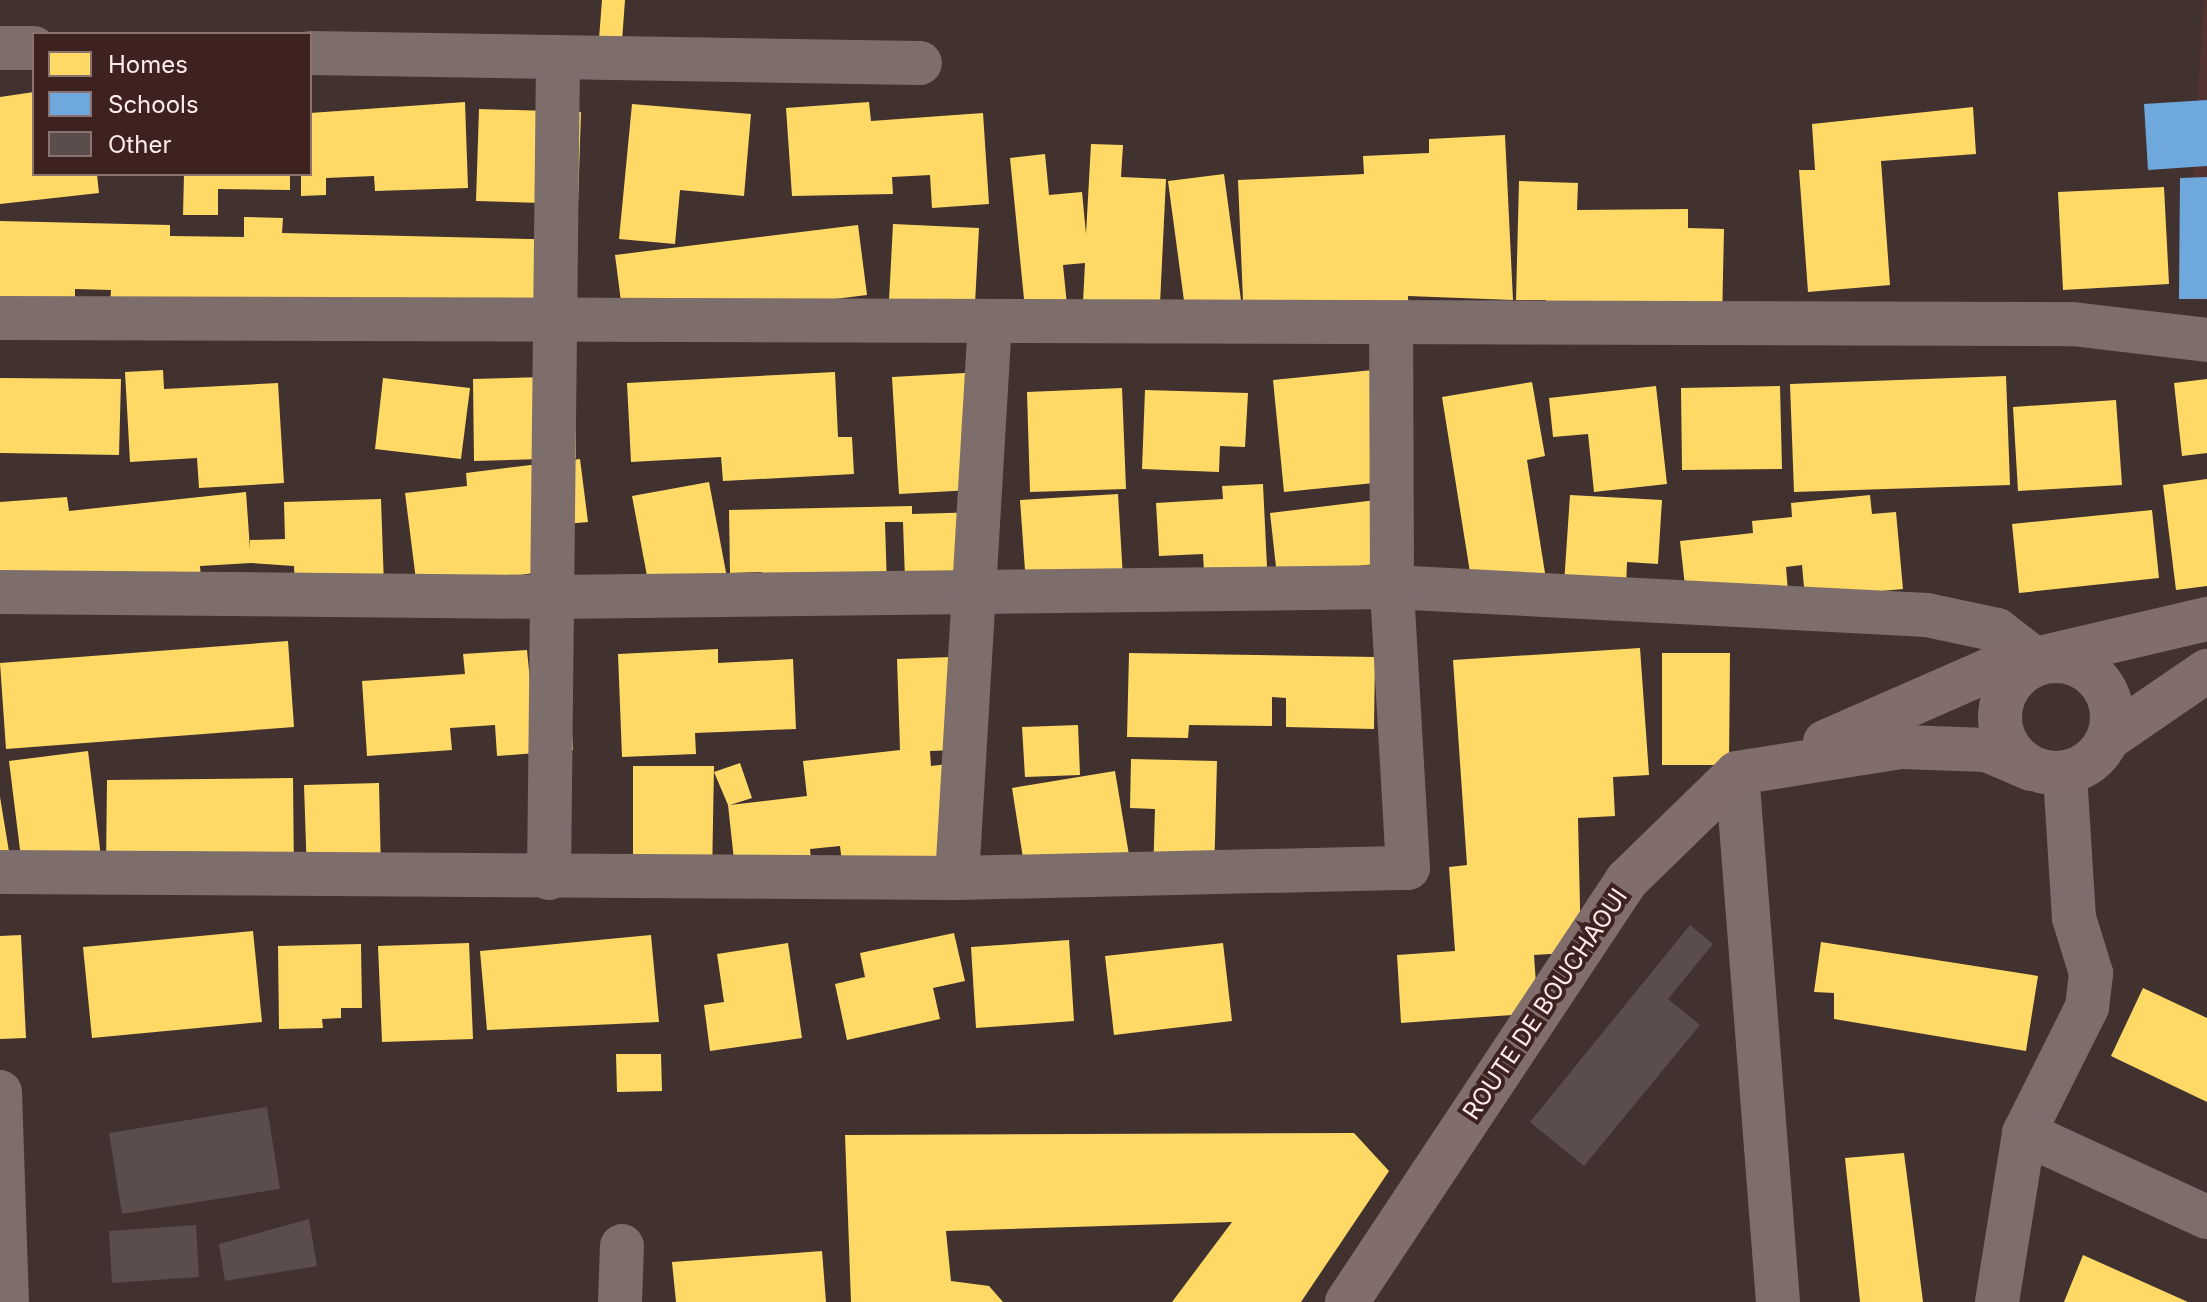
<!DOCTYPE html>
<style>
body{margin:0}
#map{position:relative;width:2207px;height:1302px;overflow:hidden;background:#413230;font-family:Inter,sans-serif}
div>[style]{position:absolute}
.built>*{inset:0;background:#53332f}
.homes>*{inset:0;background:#ffd966}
.schools>*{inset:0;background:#6fa8dc}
.building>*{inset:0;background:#5a4d4b}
.minor>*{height:44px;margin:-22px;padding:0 22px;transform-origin:22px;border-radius:22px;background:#7d6e6c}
.major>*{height:44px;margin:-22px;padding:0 22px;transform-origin:22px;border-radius:22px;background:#816e6c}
.major>.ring{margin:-22px;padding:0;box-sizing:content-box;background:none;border:44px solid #816e6c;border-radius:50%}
span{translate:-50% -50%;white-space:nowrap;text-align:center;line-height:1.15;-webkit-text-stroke:8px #3d221f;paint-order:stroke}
.street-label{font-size:24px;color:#ffecea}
.legend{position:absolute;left:32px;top:32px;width:280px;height:144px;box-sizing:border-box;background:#3d221f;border:2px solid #8b7370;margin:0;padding:10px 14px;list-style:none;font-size:24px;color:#ffecea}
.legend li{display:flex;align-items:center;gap:16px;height:40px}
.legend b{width:40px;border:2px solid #8b7370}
</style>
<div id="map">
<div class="built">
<i style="clip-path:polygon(2204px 0,2207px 0,2207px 300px,2185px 298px)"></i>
</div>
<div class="homes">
<i style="clip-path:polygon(602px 0,625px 0,622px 41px,599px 39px)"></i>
<i style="clip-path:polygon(34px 92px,34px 174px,97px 174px,99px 193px,0 204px,0 97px)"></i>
<i style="clip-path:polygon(465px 102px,468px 188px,375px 191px,374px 176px,326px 178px,326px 195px,301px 196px,301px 174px,310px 174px,310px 113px)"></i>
<i style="clip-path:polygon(869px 102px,871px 121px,983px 113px,989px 204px,932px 208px,930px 175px,892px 177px,893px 194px,792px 196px,786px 108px)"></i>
<i style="clip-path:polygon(632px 104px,751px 114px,744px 196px,680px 190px,675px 244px,619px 239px)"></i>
<i style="clip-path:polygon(1973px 107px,1976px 154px,1881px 161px,1890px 285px,1808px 292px,1799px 170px,1815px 170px,1812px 124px)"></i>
<i style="clip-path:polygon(479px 109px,581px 112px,578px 204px,476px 201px)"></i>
<i style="clip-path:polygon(1505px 135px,1513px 300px,1408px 296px,1409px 316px,1244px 324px,1238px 180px,1364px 174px,1363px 156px,1429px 153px,1429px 139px)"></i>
<i style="clip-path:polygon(1091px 144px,1123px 145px,1121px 177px,1166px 179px,1159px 325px,1082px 322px,1085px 263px,1063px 265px,1067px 305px,1025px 309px,1010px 158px,1045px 154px,1049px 195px,1082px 192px,1086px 234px)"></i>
<i style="clip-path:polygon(184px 174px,290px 174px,290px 190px,218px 189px,218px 215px,183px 215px)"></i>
<i style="clip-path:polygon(1224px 174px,1243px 315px,1187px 323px,1168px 181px)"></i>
<i style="clip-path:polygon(1519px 181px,1578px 183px,1577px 210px,1688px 209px,1688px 228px,1724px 229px,1722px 323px,1546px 320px,1546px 300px,1516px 300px)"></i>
<i style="clip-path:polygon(2164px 187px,2169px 284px,2063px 290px,2058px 192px)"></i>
<i style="clip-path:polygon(244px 217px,283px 218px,282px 233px,572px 240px,570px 319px,110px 304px,111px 290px,75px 289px,75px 302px,0 300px,0 221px,170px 225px,170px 236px,244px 237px)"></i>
<i style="clip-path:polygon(893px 224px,979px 228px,975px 304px,889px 301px)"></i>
<i style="clip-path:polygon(858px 225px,867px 295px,624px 325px,615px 255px)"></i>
<i style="clip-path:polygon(163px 370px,164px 389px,278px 383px,284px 483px,199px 488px,197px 458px,130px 462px,125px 372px)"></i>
<i style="clip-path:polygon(1373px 370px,1384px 482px,1284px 492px,1273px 380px)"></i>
<i style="clip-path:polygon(835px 372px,838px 437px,852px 437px,854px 474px,723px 481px,721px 457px,631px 462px,627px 383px)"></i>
<i style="clip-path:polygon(983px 372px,990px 489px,899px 494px,892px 377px)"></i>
<i style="clip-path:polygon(2006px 376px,2010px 485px,1794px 492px,1790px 384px)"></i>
<i style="clip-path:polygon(545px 377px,546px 431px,576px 430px,576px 458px,474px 461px,473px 379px)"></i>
<i style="clip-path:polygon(0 378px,121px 379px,119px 455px,0 453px)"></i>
<i style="clip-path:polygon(383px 378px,470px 388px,461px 459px,375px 449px)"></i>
<i style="clip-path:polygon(2207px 379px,2207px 453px,2182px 456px,2174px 383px)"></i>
<i style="clip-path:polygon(1532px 382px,1545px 456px,1527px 460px,1545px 573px,1472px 585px,1442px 397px)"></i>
<i style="clip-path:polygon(1656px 386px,1667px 484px,1594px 492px,1588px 434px,1553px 437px,1549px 398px)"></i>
<i style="clip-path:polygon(1780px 386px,1782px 469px,1682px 470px,1681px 388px)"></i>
<i style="clip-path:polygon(1122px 388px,1126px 489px,1030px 492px,1027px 392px)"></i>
<i style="clip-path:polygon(1145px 390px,1248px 393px,1245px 447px,1220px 446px,1219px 472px,1142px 469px)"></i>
<i style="clip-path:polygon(2116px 400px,2122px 485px,2018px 491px,2013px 407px)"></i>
<i style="clip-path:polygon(580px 459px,588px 522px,565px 524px,535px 573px,417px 588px,405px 493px,467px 486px,466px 473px)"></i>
<i style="clip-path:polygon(2207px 479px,2207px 586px,2176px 590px,2163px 485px)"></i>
<i style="clip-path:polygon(709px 482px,728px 583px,651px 597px,632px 496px)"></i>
<i style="clip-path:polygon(1263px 484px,1267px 567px,1204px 571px,1203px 554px,1159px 556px,1156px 503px,1223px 499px,1222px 486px)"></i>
<i style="clip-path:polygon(246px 492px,250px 549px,250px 540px,285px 539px,284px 502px,381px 499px,384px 586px,295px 588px,294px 566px,251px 563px,200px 566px,201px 578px,0 592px,0 502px,67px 497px,69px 511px)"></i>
<i style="clip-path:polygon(1118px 494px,1123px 578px,1026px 584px,1020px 500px)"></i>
<i style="clip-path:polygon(1570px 495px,1662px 500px,1658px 564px,1627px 562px,1626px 588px,1564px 584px)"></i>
<i style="clip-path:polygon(1870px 495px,1872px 514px,1896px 512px,1903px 589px,1805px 598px,1802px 565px,1786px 567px,1788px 591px,1686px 595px,1680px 541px,1753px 533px,1752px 521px,1792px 517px,1791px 503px)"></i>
<i style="clip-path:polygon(1376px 500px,1383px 563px,1277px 576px,1270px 513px)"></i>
<i style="clip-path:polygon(912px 506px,912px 514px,981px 512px,983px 578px,905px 580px,903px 522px,885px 522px,887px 587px,763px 590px,762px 572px,730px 573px,729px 510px)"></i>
<i style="clip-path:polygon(2152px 510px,2159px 578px,2019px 593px,2012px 524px)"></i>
<i style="clip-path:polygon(288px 641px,294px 727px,6px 749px,0 663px)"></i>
<i style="clip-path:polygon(1640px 648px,1649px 775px,1613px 777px,1615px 816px,1578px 818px,1581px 952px,1534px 955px,1538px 1013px,1401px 1023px,1397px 955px,1455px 951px,1449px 867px,1467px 865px,1453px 660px)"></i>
<i style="clip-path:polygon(718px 649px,718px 663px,793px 659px,796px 729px,695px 733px,696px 754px,622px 757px,618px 654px)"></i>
<i style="clip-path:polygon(527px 650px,531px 691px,569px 688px,573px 750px,497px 756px,495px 725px,450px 728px,452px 750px,367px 756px,362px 681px,465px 674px,463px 654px)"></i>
<i style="clip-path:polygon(1129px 653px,1375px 657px,1374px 729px,1286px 727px,1286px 698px,1272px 697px,1272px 726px,1189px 725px,1188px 738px,1127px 737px)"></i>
<i style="clip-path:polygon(1662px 653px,1730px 653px,1729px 765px,1662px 765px)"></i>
<i style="clip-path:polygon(978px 656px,981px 749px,930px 751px,931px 766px,964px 762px,974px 858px,845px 888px,840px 846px,810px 849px,812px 869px,736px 878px,728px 805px,714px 772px,740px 763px,752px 798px,730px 805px,807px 796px,803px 761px,900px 750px,897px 659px)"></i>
<i style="clip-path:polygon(1078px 725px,1080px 775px,1025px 777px,1022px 727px)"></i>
<i style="clip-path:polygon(88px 751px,102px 865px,23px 874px,9px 761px)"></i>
<i style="clip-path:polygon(1131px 759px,1217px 761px,1214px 879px,1153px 877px,1155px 809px,1130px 808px)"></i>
<i style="clip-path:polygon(633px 766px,714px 766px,712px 877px,633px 877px)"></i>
<i style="clip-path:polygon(1115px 771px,1130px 861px,1026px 877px,1012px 788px)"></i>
<i style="clip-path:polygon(293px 778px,294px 876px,106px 868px,107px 780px)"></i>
<i style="clip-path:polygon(379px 783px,381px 873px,307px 875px,304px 785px)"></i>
<i style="clip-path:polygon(0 797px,12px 870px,0 872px)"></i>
<i style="clip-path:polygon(253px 931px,262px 1022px,92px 1038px,83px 947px)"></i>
<i style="clip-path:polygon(954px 933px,965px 981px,933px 988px,940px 1019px,847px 1040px,835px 984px,865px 977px,860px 953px)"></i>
<i style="clip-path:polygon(21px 935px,26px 1038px,0 1039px,0 936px)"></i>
<i style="clip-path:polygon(651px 935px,659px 1022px,487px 1030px,480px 951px)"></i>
<i style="clip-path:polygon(1069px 940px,1074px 1021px,976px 1028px,971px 947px)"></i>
<i style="clip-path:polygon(1821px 942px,2038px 976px,2026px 1051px,1834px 1019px,1834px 993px,1814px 992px)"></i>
<i style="clip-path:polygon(469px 943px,473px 1039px,382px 1042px,378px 946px)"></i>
<i style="clip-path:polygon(788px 943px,802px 1038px,710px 1051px,704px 1005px,724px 1002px,717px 954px)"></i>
<i style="clip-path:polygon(1223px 943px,1232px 1021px,1114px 1035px,1105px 956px)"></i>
<i style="clip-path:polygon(361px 944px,362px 1008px,341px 1008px,341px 1018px,322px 1019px,323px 1028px,279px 1029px,278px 946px)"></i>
<i style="clip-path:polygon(2143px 988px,2207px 1018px,2207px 1102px,2111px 1056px)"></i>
<i style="clip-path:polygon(616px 1054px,661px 1054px,662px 1091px,617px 1092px)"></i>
<i style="clip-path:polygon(1354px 1133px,1389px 1171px,1301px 1302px,1172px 1302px,1232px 1222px,946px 1231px,951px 1281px,989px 1286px,1003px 1302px,851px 1302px,845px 1135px)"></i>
<i style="clip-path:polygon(1904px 1153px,1923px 1302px,1860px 1302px,1845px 1158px)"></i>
<i style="clip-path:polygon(822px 1251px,826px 1302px,676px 1302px,672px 1262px)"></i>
<i style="clip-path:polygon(2083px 1255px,2188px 1302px,2064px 1302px)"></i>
</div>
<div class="schools">
<i style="clip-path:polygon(2207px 100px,2207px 166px,2148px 170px,2144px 104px)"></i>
<i style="clip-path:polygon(2207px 177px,2207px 299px,2179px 299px,2180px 178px)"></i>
</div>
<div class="building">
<i style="clip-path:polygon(1690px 925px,1713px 944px,1668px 999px,1700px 1025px,1584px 1166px,1530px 1122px)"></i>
<i style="clip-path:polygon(267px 1107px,280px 1189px,122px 1214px,109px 1133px)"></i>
<i style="clip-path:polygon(309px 1219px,317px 1266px,225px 1281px,219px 1244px)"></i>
<i style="clip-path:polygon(196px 1225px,199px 1277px,112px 1283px,109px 1231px)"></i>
</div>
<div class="minor">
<i style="left:0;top:48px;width:34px"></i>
<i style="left:310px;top:53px;width:610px;rotate:0.94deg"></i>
<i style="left:0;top:318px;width:2073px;rotate:0.17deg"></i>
<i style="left:2073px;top:324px;width:135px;rotate:6.8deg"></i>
<i style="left:0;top:592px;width:554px;rotate:0.52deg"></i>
<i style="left:554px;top:597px;width:838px;rotate:-0.68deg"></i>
<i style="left:1392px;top:587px;width:536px;rotate:3deg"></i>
<i style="left:1927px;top:615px;width:72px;rotate:12.1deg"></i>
<i style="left:1997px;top:630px;width:54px;rotate:37.5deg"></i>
<i style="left:1737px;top:773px;width:531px;rotate:85.57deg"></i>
<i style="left:0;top:872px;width:957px;rotate:0.36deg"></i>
<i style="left:957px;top:878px;width:451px;rotate:-1.3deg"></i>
<i style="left:1408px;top:868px;width:281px;rotate:-93.3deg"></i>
<i style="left:1392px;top:587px;width:264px;rotate:-90.2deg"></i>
<i style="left:549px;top:878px;width:821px;rotate:-89.37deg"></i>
<i style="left:957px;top:878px;width:558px;rotate:-86.61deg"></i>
<i style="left:0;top:1092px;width:210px;rotate:88.1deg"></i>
<i style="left:2024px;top:1133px;width:141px;rotate:-63.4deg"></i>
<i style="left:2087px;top:1007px;width:34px;rotate:-83deg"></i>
<i style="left:2091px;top:973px;width:58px;rotate:-107.2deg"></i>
<i style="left:2074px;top:918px;width:145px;rotate:-93.6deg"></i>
<i style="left:620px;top:1302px;width:56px;rotate:-88deg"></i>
<i style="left:1997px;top:1302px;width:171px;rotate:-80.9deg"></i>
<i style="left:2024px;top:1133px;width:201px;rotate:24.7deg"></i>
</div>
<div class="major">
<i class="ring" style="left:2000px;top:661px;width:68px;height:68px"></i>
<i style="left:2109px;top:738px;width:119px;rotate:-34.4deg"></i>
<i style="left:1825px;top:742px;width:179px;rotate:-23.7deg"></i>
<i style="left:1989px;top:670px;width:224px;rotate:-13.2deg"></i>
<i style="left:1347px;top:1302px;width:506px;rotate:-56.44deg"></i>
<i style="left:1627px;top:880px;width:153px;rotate:-44.2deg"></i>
<i style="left:1737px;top:773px;width:167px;rotate:-9deg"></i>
<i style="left:1902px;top:747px;width:85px;rotate:2deg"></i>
<i style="left:1987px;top:750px;width:48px;rotate:23.4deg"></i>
</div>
<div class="street-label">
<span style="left:1545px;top:1004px;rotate:-56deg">ROUTE DE BOUCHAOUI</span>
</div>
<ul class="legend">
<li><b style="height:22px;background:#ffd966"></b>Homes</li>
<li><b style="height:22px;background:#6fa8dc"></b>Schools</li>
<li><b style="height:22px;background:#5a4d4b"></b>Other</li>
</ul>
</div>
